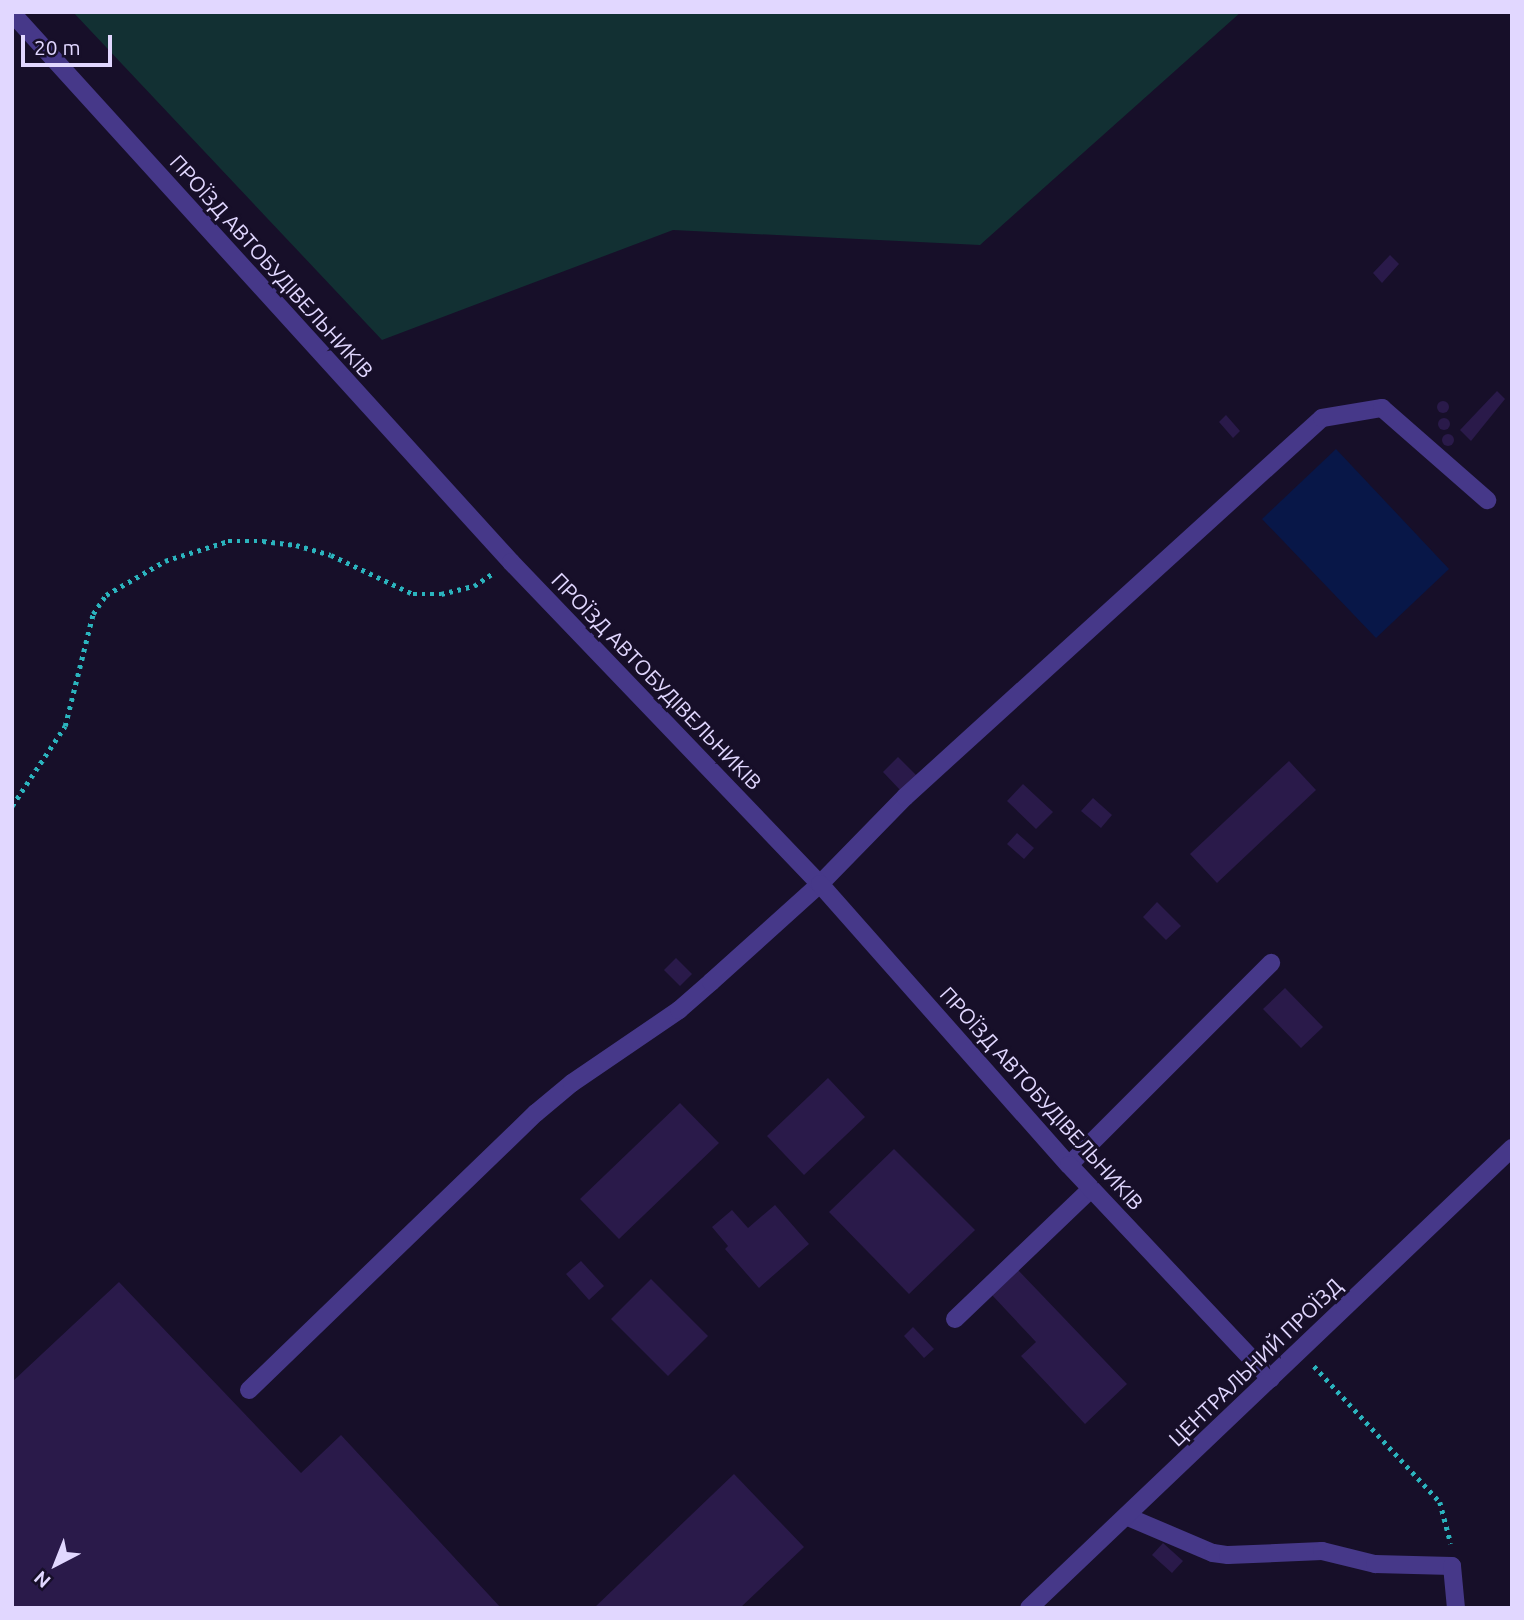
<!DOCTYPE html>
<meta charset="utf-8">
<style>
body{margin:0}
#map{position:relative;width:1524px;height:1620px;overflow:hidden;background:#170f29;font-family:Ubuntu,sans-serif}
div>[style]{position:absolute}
.green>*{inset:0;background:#123033}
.water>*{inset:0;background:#081748}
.building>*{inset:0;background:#2a1a4a}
.round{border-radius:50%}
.path>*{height:4.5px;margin-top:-2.25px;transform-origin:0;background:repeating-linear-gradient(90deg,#2bb4be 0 3.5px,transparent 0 8.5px)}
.service>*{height:18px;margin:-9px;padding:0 9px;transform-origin:9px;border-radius:9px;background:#463889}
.minor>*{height:18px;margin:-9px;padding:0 9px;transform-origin:9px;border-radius:9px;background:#463889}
span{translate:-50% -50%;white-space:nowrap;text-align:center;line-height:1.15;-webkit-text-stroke:6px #170f29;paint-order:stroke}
.street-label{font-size:21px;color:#e1d7ff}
.frame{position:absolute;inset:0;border:14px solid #e1d7ff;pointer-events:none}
.north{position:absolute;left:21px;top:1529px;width:70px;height:70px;-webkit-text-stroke:5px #170f29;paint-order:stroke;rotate:222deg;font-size:19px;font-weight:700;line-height:28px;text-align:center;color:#e1d7ff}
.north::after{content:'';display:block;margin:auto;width:24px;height:32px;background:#e1d7ff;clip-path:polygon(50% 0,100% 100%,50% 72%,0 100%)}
.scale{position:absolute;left:21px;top:35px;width:91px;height:32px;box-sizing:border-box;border:4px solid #e1d7ff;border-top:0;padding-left:9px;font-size:21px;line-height:24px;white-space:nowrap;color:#e1d7ff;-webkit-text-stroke:5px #170f29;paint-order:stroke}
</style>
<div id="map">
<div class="green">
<i style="clip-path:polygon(73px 12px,1241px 12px,980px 245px,673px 230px,382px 340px)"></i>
</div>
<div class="water">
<i style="clip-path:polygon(1336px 449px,1449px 569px,1376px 638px,1262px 519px)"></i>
</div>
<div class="building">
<i style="clip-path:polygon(1390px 255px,1399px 264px,1382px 283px,1373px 273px)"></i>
<i style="clip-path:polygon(1497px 391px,1505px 399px,1471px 441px,1460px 430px)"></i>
<i class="round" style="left:1437px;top:401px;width:12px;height:12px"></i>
<i style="clip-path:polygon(1226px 415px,1240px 431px,1233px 438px,1219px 422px)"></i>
<i class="round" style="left:1438px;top:418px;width:12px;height:12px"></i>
<i class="round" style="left:1442px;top:434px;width:12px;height:12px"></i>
<i style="clip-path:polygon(898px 757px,917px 776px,902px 792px,883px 772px)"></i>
<i style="clip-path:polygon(1289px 761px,1316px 790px,1217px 883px,1190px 854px)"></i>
<i style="clip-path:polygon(1023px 784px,1053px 812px,1036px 829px,1007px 801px)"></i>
<i style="clip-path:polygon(1093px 798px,1112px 815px,1101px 828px,1081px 811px)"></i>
<i style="clip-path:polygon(1017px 833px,1034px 848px,1024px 859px,1007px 844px)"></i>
<i style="clip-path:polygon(1157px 902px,1181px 926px,1166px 940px,1143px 917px)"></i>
<i style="clip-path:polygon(676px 958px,692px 974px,680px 986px,664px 970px)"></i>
<i style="clip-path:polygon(1285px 988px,1323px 1027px,1301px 1048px,1263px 1009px)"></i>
<i style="clip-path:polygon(828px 1078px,865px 1117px,804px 1175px,767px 1136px)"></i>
<i style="clip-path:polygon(680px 1103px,719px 1143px,619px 1239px,580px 1199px)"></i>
<i style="clip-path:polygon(894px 1149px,975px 1230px,909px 1294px,829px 1212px)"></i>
<i style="clip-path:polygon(775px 1205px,809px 1244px,759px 1288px,725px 1249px,728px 1246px,712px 1227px,732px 1210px,748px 1228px)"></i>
<i style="clip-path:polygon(581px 1261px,604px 1286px,589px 1300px,566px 1274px)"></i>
<i style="clip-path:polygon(1018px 1270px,1127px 1384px,1085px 1424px,1021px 1356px,1036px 1342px,992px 1295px)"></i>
<i style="clip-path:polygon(651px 1279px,708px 1336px,668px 1376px,611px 1319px)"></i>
<i style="clip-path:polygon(119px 1282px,301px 1473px,341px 1435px,501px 1608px,12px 1608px,12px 1382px)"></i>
<i style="clip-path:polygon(913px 1327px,934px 1349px,924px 1358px,904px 1336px)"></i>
<i style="clip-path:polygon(734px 1474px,804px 1547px,740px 1608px,594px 1608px)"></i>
<i style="clip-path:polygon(1163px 1543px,1183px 1561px,1172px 1573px,1152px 1555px)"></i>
</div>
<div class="path">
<i style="left:12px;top:806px;width:96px;rotate:-56.5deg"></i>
<i style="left:65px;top:726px;width:115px;rotate:-76deg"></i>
<i style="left:93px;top:614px;width:23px;rotate:-56deg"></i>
<i style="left:106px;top:595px;width:68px;rotate:-30deg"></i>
<i style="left:165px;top:561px;width:66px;rotate:-17.6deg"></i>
<i style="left:228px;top:541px;width:35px"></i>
<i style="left:263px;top:541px;width:33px;rotate:7deg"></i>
<i style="left:296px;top:545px;width:36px;rotate:16deg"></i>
<i style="left:331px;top:555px;width:91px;rotate:25.4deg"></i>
<i style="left:413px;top:594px;width:28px"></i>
<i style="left:441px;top:594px;width:34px;rotate:-14deg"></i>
<i style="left:474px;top:586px;width:22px;rotate:-34deg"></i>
<i style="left:1314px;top:1366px;width:185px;rotate:47.2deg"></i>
<i style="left:1440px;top:1502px;width:43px;rotate:75.3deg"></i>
</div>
<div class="service">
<i style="left:1069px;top:1165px;width:286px;rotate:-45deg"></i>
<i style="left:955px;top:1319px;width:188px;rotate:-43.7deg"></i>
<i style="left:249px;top:1390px;width:399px;rotate:-44deg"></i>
<i style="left:536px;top:1113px;width:47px;rotate:-39.8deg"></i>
<i style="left:572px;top:1083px;width:130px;rotate:-34.3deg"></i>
<i style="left:679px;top:1010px;width:43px;rotate:-41.2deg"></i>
<i style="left:711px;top:982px;width:147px;rotate:-42deg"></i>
<i style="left:820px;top:884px;width:122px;rotate:-45.7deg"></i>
<i style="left:905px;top:797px;width:563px;rotate:-42.27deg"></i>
<i style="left:1322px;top:418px;width:61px;rotate:-9.5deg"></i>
<i style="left:1382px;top:408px;width:140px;rotate:41.2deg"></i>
<i style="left:1128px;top:1517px;width:92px;rotate:23deg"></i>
<i style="left:1213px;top:1553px;width:15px;rotate:8deg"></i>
<i style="left:1228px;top:1555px;width:94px;rotate:-2.4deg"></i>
<i style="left:1322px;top:1551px;width:55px;rotate:13.8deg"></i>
<i style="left:1375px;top:1564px;width:77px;rotate:1.5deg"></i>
<i style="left:1452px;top:1566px;width:42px;rotate:84.6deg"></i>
</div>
<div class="minor">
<i style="left:12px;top:13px;width:742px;rotate:47.73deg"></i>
<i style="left:511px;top:562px;width:446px;rotate:46.2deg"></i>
<i style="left:820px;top:884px;width:375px;rotate:48.5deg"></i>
<i style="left:1069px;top:1165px;width:294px;rotate:46.7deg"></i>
<i style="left:1029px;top:1608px;width:667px;rotate:-43.6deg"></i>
</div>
<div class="street-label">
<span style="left:272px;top:266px;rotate:48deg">ПРОЇЗД АВТОБУДІВЕЛЬНИКІВ</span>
<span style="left:657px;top:681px;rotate:46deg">ПРОЇЗД АВТОБУДІВЕЛЬНИКІВ</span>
<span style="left:1042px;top:1098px;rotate:48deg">ПРОЇЗД АВТОБУДІВЕЛЬНИКІВ</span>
<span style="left:1255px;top:1362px;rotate:-44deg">ЦЕНТРАЛЬНИЙ ПРОЇЗД</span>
</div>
<div class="frame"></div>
<div class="north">N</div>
<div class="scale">20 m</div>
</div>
